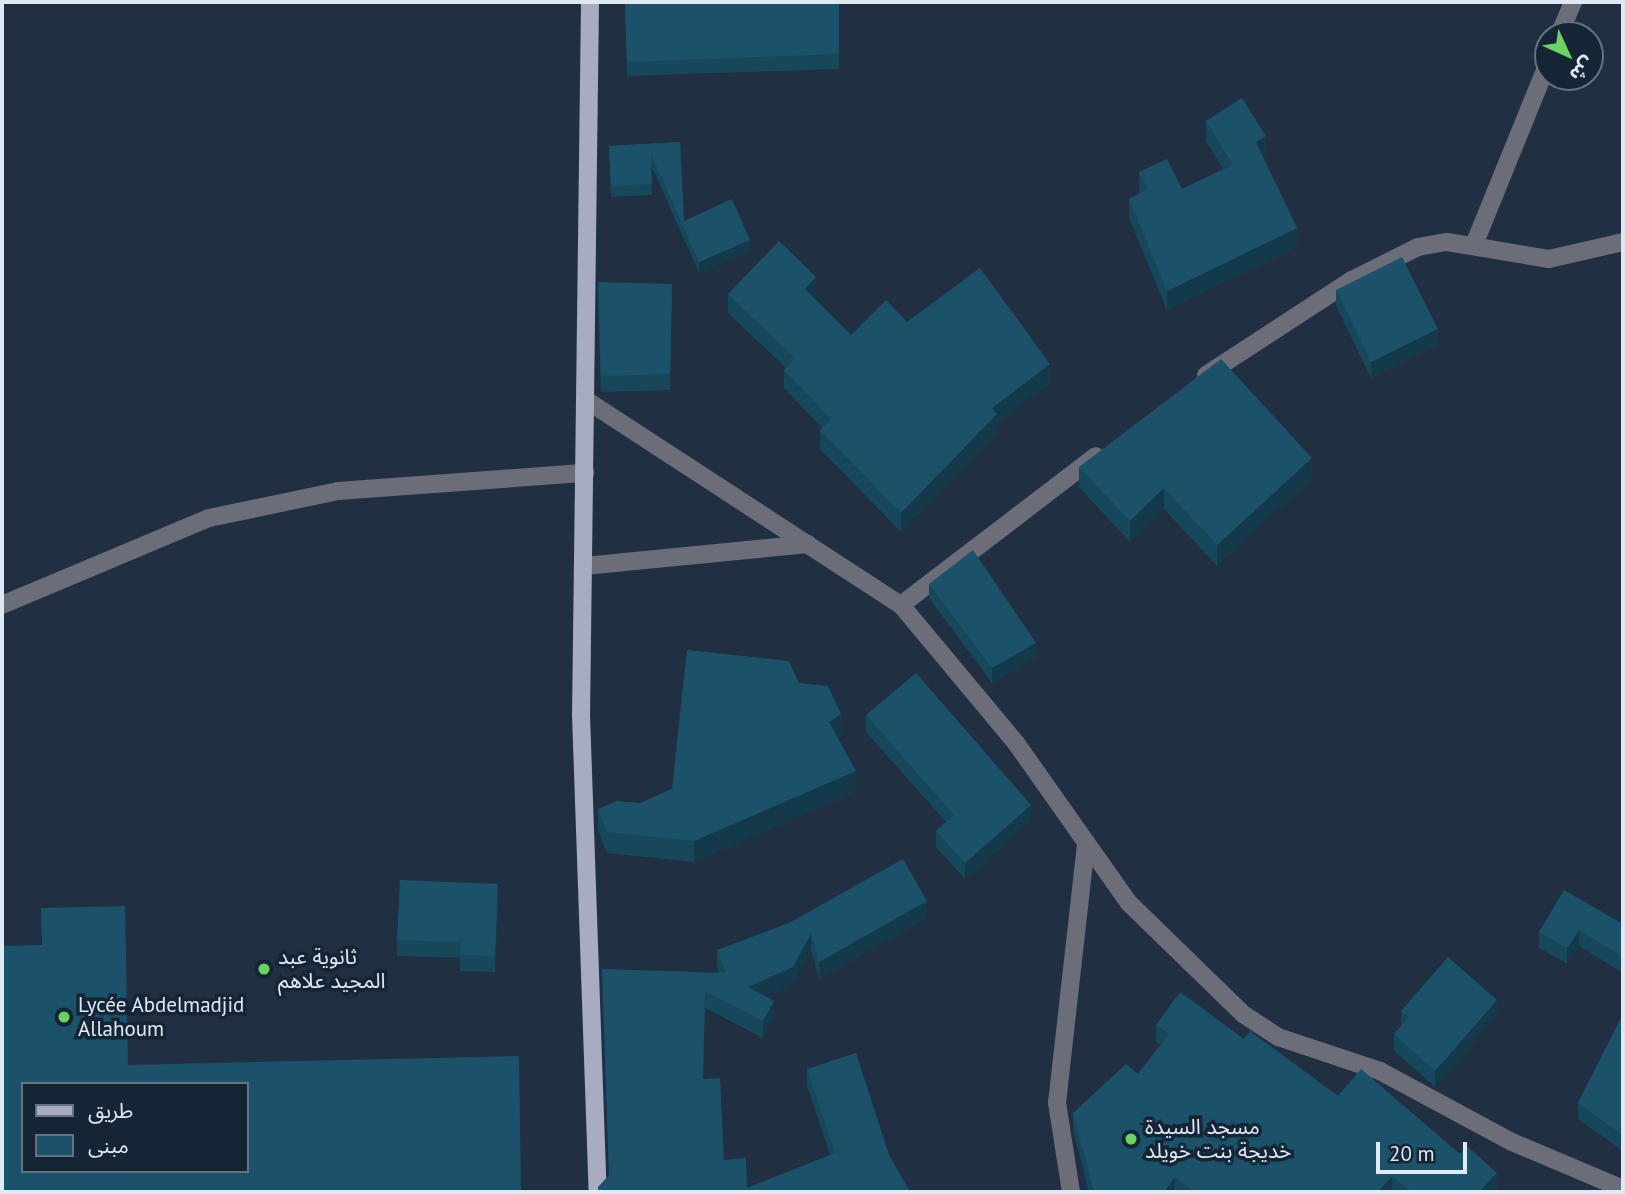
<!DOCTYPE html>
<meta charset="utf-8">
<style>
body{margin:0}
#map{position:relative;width:1625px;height:1194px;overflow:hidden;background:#202f41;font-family:"PT Sans","Noto Sans Arabic",sans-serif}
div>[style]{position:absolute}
.minor>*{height:18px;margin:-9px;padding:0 9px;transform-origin:9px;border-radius:9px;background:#6b6d78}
.major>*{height:18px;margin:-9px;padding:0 9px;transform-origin:9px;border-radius:9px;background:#a7acc3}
.wall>*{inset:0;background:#17475a}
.shaded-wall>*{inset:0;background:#13394a}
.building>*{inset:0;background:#1b5269}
.dots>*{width:19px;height:19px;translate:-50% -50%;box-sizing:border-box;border:4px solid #162536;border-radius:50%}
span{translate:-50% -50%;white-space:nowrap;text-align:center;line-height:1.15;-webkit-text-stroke:7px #162536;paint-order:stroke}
.poi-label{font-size:21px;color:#dfe9f4}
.left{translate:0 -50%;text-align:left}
.frame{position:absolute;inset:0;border:4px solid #dfe9f4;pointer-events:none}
.legend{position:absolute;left:21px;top:1082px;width:228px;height:91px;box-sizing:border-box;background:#162536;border:2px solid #667382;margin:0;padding:9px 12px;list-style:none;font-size:21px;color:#dfe9f4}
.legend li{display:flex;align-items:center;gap:14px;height:35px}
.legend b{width:35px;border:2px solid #667382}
.north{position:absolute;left:1534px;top:21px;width:70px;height:70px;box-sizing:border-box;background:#162536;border:2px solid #667382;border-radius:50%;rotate:135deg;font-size:19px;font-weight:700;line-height:28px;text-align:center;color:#dfe9f4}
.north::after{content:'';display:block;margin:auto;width:24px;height:32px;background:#6cd362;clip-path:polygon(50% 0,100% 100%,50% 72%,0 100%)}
.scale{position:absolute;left:1376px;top:1142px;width:91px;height:32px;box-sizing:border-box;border:4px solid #dfe9f4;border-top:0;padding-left:9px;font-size:21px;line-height:24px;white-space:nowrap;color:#dfe9f4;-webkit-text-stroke:5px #162536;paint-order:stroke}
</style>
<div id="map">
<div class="minor">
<i style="left:1559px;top:35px;width:36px;rotate:-67deg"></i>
<i style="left:1474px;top:245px;width:196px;rotate:-67.9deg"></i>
<i style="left:1206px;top:375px;width:174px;rotate:-33.1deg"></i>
<i style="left:1352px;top:280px;width:74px;rotate:-26.6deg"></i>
<i style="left:1418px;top:247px;width:29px;rotate:-10deg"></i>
<i style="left:1447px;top:242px;width:103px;rotate:9.5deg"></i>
<i style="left:1549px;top:259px;width:76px;rotate:-12.9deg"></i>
<i style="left:586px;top:400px;width:376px;rotate:33.1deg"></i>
<i style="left:901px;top:605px;width:180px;rotate:50.2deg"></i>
<i style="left:1016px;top:743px;width:196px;rotate:54.8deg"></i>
<i style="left:1129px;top:903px;width:159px;rotate:44.2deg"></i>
<i style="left:1243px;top:1014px;width:42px;rotate:33.3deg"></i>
<i style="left:1278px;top:1037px;width:108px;rotate:18.4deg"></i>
<i style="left:1380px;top:1071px;width:150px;rotate:28.3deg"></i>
<i style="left:1512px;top:1142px;width:121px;rotate:22.9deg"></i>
<i style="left:584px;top:566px;width:225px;rotate:-5.6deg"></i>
<i style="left:2px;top:605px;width:225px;rotate:-22.8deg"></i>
<i style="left:209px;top:518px;width:132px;rotate:-11.8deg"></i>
<i style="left:338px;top:491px;width:248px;rotate:-4.2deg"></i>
<i style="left:901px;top:605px;width:245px;rotate:-37.4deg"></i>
<i style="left:1071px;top:1192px;width:90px;rotate:-98.9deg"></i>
<i style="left:1057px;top:1103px;width:262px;rotate:-83.6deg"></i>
</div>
<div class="major">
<i style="left:590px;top:2px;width:713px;rotate:90.72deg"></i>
<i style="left:581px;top:715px;width:477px;rotate:88deg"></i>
</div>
<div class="wall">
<i style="clip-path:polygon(625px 2px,839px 2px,839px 69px,627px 76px)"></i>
<i style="clip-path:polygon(1206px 121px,1266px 155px,1263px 157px,1297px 247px,1167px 310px,1129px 218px,1129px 199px,1140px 193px,1139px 191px,1139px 172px,1182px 189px,1223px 169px,1206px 141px)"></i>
<i style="clip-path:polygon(680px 142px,684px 221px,750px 251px,699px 273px,651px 165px,652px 195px,611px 197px,609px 146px)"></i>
<i style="clip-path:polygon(672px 284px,670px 390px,601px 392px,598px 298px)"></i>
<i style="clip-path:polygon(1336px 290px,1438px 345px,1371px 378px,1336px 306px)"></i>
<i style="clip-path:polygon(728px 294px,816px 296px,814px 298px,851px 335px,907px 322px,1050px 383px,997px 423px,997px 432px,901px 532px,820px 449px,820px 430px,822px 428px,784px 388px,784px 370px,786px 368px,728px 313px)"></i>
<i style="clip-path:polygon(1079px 467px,1312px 478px,1217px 566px,1164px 509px,1130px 542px,1079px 487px)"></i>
<i style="clip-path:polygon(929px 584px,1036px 658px,992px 683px,929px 598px)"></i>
<i style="clip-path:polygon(799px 683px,841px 735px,837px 737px,856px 792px,694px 862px,607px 853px,598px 830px,598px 809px,640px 803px,672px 789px)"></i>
<i style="clip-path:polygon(866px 715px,1031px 821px,965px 879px,936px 847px,936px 831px,946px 822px,866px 732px)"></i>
<i style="clip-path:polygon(498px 900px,495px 972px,460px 971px,460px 958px,397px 956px,397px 940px)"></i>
<i style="clip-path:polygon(927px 918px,819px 979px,811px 950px,793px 984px,765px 996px,774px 1017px,763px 1038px,705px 1008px,703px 1079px,724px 1160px,747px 1188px,830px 1155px,807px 1086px,807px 1069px,889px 1155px,910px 1192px,598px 1192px,609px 1176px,602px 969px,719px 973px,717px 967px,717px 950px,789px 923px)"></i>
<i style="clip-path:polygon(1623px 924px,1623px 973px,1579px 946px,1567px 964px,1539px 948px,1539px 932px)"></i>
<i style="clip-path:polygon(1401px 1011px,1497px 1016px,1435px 1087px,1394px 1051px,1394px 1034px,1401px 1026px)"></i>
<i style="clip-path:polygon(1623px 1014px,1623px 1151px,1578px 1119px,1578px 1103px)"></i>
<i style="clip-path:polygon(1156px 1025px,1244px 1039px,1497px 1190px,1495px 1192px,1089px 1192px,1073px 1130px,1073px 1113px,1138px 1074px,1160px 1045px,1156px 1042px)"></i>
</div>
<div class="shaded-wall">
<i style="clip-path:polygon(1266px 136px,1266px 155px,1256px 161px,1256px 142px)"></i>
<i style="clip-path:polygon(1297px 228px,1297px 247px,1167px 310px,1167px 291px)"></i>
<i style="clip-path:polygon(750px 240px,750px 251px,699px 273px,699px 262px)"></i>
<i style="clip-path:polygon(816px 277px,816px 296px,805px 308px,805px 289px)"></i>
<i style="clip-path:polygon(1438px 329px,1438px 345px,1371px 378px,1371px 362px)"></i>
<i style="clip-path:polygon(1050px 364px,1050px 383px,997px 423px,997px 432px,901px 532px,901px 513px,992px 408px)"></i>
<i style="clip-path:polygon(1312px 458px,1312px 478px,1217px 566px,1217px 545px)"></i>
<i style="clip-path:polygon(1164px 488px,1164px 509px,1130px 542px,1130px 521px)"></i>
<i style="clip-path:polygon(1036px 643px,1036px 658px,992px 683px,992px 668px)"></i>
<i style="clip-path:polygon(841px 714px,841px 735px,829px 743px,829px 722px)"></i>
<i style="clip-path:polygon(856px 771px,856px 792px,694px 862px,694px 841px)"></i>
<i style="clip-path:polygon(1031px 805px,1031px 821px,965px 879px,965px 863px)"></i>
<i style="clip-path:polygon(498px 884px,498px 900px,495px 972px,495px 956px)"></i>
<i style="clip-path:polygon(927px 901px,927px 918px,819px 979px,819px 962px)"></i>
<i style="clip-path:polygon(1579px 930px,1579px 946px,1567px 964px,1567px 948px)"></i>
<i style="clip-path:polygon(811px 934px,811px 950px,793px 984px,748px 1003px,748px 987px)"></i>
<i style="clip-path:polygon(1497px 1000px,1497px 1016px,1435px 1087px,1435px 1071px)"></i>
<i style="clip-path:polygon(774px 1001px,774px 1017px,763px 1038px,763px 1021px)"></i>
<i style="clip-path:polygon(1497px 1173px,1497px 1190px,1495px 1192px,1479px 1192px)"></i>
<i style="clip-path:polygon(1392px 1176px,1392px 1192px,1378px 1192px)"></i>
<i style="clip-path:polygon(1175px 1177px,1175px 1192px,1164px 1192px)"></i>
</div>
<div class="building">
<i style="clip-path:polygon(625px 2px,839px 2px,839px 54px,627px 62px)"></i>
<i style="clip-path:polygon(1242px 98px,1266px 136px,1256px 142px,1297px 228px,1167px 291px,1129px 199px,1148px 189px,1139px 172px,1167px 159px,1182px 189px,1233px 165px,1206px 121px)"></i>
<i style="clip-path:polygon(680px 142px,684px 221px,732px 199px,750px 240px,699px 262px,651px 154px,652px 184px,611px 186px,609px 146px)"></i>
<i style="clip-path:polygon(779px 241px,816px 277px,805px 289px,851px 335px,886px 300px,907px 322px,980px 268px,1050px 364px,992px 408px,997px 414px,901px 513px,820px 430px,831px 419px,784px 370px,795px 358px,728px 294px)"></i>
<i style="clip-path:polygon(1402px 257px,1438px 329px,1371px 362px,1336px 290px)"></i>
<i style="clip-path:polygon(598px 282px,672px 284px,670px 374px,601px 376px)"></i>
<i style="clip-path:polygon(1221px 359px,1312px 458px,1217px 545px,1164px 488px,1130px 521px,1079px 467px)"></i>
<i style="clip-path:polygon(973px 550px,1036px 643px,992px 668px,929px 584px)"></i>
<i style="clip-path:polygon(687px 650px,789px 661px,799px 683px,828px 686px,841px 714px,829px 722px,856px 771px,694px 841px,607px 832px,598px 809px,617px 801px,640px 803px,672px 789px)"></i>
<i style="clip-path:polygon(916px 673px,1031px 805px,965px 863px,936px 831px,954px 815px,866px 715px)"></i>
<i style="clip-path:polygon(903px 859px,927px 901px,819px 962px,811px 934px,793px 967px,748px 987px,774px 1001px,763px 1021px,705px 991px,703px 1079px,720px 1078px,724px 1160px,746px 1158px,747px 1188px,835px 1153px,807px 1069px,856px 1053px,889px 1155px,910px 1192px,598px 1192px,598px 1187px,609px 1175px,602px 969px,726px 973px,717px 950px,789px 923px)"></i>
<i style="clip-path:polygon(400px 880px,498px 884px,495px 956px,460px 955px,461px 942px,397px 940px)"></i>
<i style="clip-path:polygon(1564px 890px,1623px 924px,1623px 957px,1579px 930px,1567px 948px,1539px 932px)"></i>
<i style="clip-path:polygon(evenodd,125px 906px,128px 1065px,519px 1056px,521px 1192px,2px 1192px,2px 946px,42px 945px,41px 908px,125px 906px,23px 1084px,247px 1084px,247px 1171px,23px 1171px,23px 1084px)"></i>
<i style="clip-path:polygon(1448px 957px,1497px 1000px,1435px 1071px,1394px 1034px,1409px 1017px,1401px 1011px)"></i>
<i style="clip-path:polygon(1180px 992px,1244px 1039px,1250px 1031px,1338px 1096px,1361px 1069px,1460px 1154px,1467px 1146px,1497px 1173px,1479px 1192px,1412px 1192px,1392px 1176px,1378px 1192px,1195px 1192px,1175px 1177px,1164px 1192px,1094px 1192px,1073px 1113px,1126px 1064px,1138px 1074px,1169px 1034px,1156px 1025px)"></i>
<i style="clip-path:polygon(1623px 1014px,1623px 1135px,1578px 1103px)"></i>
</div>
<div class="dots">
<i style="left:264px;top:969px;background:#6cd362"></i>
<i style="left:64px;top:1017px;background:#6cd362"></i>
<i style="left:1131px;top:1139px;background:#6cd362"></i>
</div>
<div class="poi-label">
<span class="left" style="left:278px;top:969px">ثانوية عبد<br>المجيد علاهم</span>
<span class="left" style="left:78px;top:1017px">Lycée Abdelmadjid<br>Allahoum</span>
<span class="left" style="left:1145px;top:1139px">مسجد السيدة<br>خديجة بنت خويلد</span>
</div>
<div class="frame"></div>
<ul class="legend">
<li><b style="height:9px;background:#a7acc3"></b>طريق</li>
<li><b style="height:19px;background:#1b5269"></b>مبنى</li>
</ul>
<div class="north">ش</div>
<div class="scale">20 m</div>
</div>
